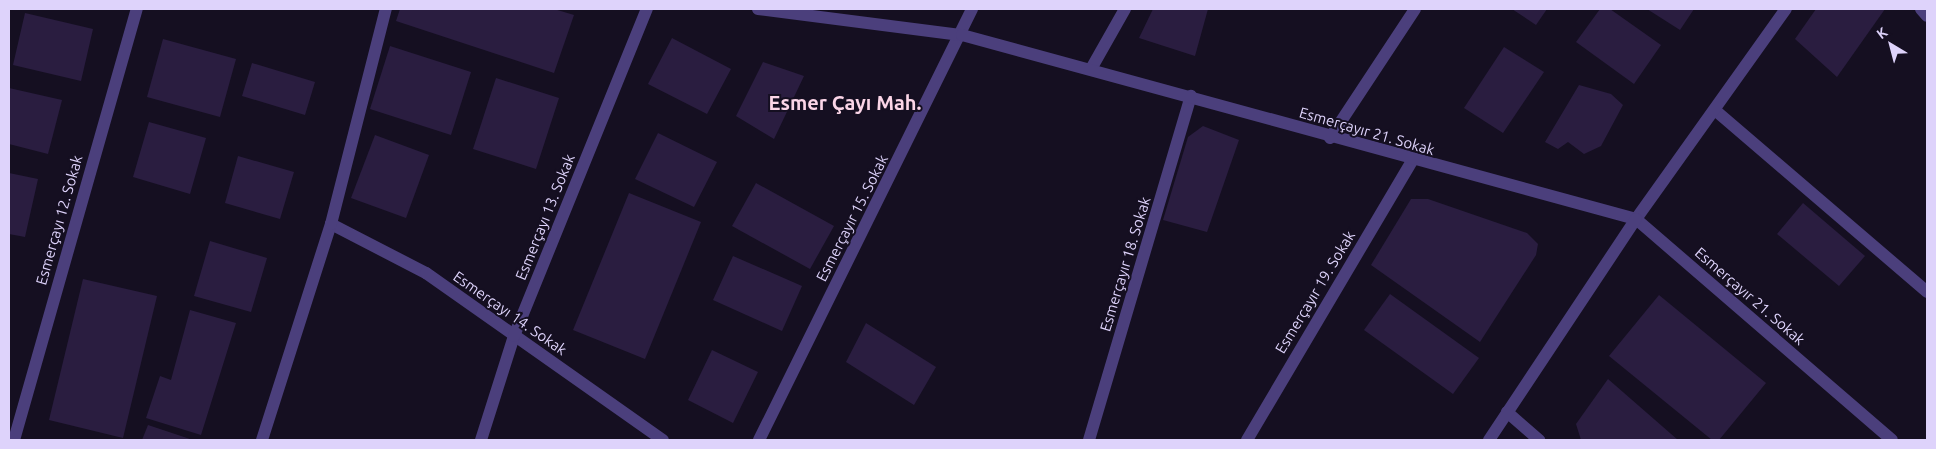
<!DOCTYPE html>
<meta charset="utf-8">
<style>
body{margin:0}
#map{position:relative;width:1936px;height:449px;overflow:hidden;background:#150f21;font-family:Ubuntu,sans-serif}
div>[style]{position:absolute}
.building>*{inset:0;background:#2a1d40}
.minor>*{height:12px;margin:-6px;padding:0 6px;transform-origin:6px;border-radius:6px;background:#4b3f7c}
.tertiary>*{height:12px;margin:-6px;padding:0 6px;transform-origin:6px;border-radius:6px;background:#4b3f7c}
span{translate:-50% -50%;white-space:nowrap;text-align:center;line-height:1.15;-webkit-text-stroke:4px #150f21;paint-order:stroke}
.street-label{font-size:15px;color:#ded3fb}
.district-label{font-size:20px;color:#fbd5e7;font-weight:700}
.frame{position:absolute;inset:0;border:10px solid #ded3fb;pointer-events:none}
.north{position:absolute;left:1866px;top:20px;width:50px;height:50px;-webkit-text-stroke:4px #150f21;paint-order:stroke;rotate:323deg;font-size:14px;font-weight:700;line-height:20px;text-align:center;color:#ded3fb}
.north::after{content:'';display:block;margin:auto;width:18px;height:22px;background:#ded3fb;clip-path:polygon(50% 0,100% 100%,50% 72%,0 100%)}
</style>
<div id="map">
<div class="building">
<i style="clip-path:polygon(400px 9px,554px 9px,574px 15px,554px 73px,396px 21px)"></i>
<i style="clip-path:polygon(1153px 9px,1208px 9px,1195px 56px,1139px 38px)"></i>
<i style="clip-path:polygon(1512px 9px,1547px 9px,1536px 25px)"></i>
<i style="clip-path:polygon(1600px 9px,1610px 9px,1661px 45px,1634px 84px,1576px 42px)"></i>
<i style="clip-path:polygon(1647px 9px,1694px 9px,1680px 30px)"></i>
<i style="clip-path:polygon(1816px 9px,1885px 9px,1837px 77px,1795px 39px)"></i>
<i style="clip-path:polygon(25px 13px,93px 29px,81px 81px,13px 65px)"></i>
<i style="clip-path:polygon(672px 38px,731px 69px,707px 114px,648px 84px)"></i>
<i style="clip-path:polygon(163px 39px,236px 59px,220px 117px,147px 97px)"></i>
<i style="clip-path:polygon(390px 46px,471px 72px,451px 135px,370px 109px)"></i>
<i style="clip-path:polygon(1504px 47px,1544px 72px,1503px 133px,1464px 108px)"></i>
<i style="clip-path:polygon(763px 62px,804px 76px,774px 139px,736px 116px)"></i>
<i style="clip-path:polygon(252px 63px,315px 82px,305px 115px,242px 96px)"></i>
<i style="clip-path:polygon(496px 78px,559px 98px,536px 169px,473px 149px)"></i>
<i style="clip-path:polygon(1579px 85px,1611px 94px,1623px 105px,1601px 146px,1584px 154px,1568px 142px,1558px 149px,1545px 142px)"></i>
<i style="clip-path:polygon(9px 88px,62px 100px,48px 154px,9px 144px)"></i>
<i style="clip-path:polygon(149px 122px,206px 138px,190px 194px,133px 177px)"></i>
<i style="clip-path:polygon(1203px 126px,1239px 140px,1207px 232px,1163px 220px,1188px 137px)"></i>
<i style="clip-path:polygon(658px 133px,717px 162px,694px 207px,635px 179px)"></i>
<i style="clip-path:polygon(375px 135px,429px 155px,406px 218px,351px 198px)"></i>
<i style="clip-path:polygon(238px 156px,294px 172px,280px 219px,225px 203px)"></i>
<i style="clip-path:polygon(9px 173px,38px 179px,25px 237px,9px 234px)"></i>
<i style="clip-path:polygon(756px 183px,834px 226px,810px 269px,732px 226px)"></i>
<i style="clip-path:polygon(629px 193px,701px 222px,645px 359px,573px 330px)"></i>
<i style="clip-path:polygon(1411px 199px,1428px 199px,1527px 233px,1538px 244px,1536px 255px,1480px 342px,1371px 265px)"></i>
<i style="clip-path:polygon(1803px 203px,1865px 256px,1839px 286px,1777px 234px)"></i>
<i style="clip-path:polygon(210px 241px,267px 258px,251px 312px,194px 296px)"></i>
<i style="clip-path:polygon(733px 256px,802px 286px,782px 331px,713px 300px)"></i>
<i style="clip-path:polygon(83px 279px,157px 296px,123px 438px,49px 420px)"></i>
<i style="clip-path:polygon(1390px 294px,1479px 358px,1453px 394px,1364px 330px)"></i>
<i style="clip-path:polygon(1659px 295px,1766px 383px,1719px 440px,1712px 440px,1609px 356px)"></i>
<i style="clip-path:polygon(190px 310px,236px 323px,201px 435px,146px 418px,160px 376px,171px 380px)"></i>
<i style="clip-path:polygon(866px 323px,936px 367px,914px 405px,846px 362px)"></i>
<i style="clip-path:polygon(712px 350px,758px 372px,733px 423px,688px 400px)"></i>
<i style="clip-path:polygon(1608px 379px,1678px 440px,1581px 440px,1576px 424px)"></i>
<i style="clip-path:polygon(148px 425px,193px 440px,142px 440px)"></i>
</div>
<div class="minor">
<i style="left:1921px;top:9px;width:9px;rotate:49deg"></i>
<i style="left:1091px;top:69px;width:69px;rotate:-60.5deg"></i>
<i style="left:1716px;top:111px;width:278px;rotate:40.6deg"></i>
<i style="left:1330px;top:138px;width:154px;rotate:-56.6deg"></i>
<i style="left:1636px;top:219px;width:258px;rotate:-54.5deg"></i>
<i style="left:331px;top:224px;width:107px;rotate:27.3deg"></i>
<i style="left:426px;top:273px;width:290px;rotate:35.2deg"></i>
<i style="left:1507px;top:412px;width:43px;rotate:41.2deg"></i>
<i style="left:14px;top:440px;width:448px;rotate:-74.1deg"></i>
<i style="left:262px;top:440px;width:227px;rotate:-72.3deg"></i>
<i style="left:331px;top:224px;width:222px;rotate:-75.7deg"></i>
<i style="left:481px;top:440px;width:109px;rotate:-72.4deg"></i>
<i style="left:514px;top:336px;width:353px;rotate:-67.9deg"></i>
<i style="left:759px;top:440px;width:481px;rotate:-63.7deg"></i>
<i style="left:1089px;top:440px;width:359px;rotate:-73.5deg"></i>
<i style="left:1247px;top:440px;width:324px;rotate:-59.4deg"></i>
</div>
<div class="tertiary">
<i style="left:758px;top:9px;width:206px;rotate:7.3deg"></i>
<i style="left:962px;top:35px;width:699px;rotate:15.27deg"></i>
<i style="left:1636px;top:219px;width:338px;rotate:40.8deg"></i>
<i style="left:1489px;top:440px;width:265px;rotate:-56.4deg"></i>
</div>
<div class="street-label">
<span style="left:1367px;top:131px;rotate:16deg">Esmerçayır 21. Sokak</span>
<span style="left:545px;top:217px;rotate:-68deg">Esmerçayı 13. Sokak</span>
<span style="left:852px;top:218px;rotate:-63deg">Esmerçayır 15. Sokak</span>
<span style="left:59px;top:220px;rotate:-74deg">Esmerçayı 12. Sokak</span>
<span style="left:1125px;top:264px;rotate:-73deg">Esmerçayır 18. Sokak</span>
<span style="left:1315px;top:292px;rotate:-59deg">Esmerçayır 19. Sokak</span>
<span style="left:1750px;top:296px;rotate:41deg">Esmerçayır 21. Sokak</span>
<span style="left:510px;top:313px;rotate:35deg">Esmerçayı 14. Sokak</span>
</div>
<div class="district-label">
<span style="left:845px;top:102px">Esmer Çayı Mah.</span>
</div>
<div class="frame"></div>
<div class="north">K</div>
</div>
